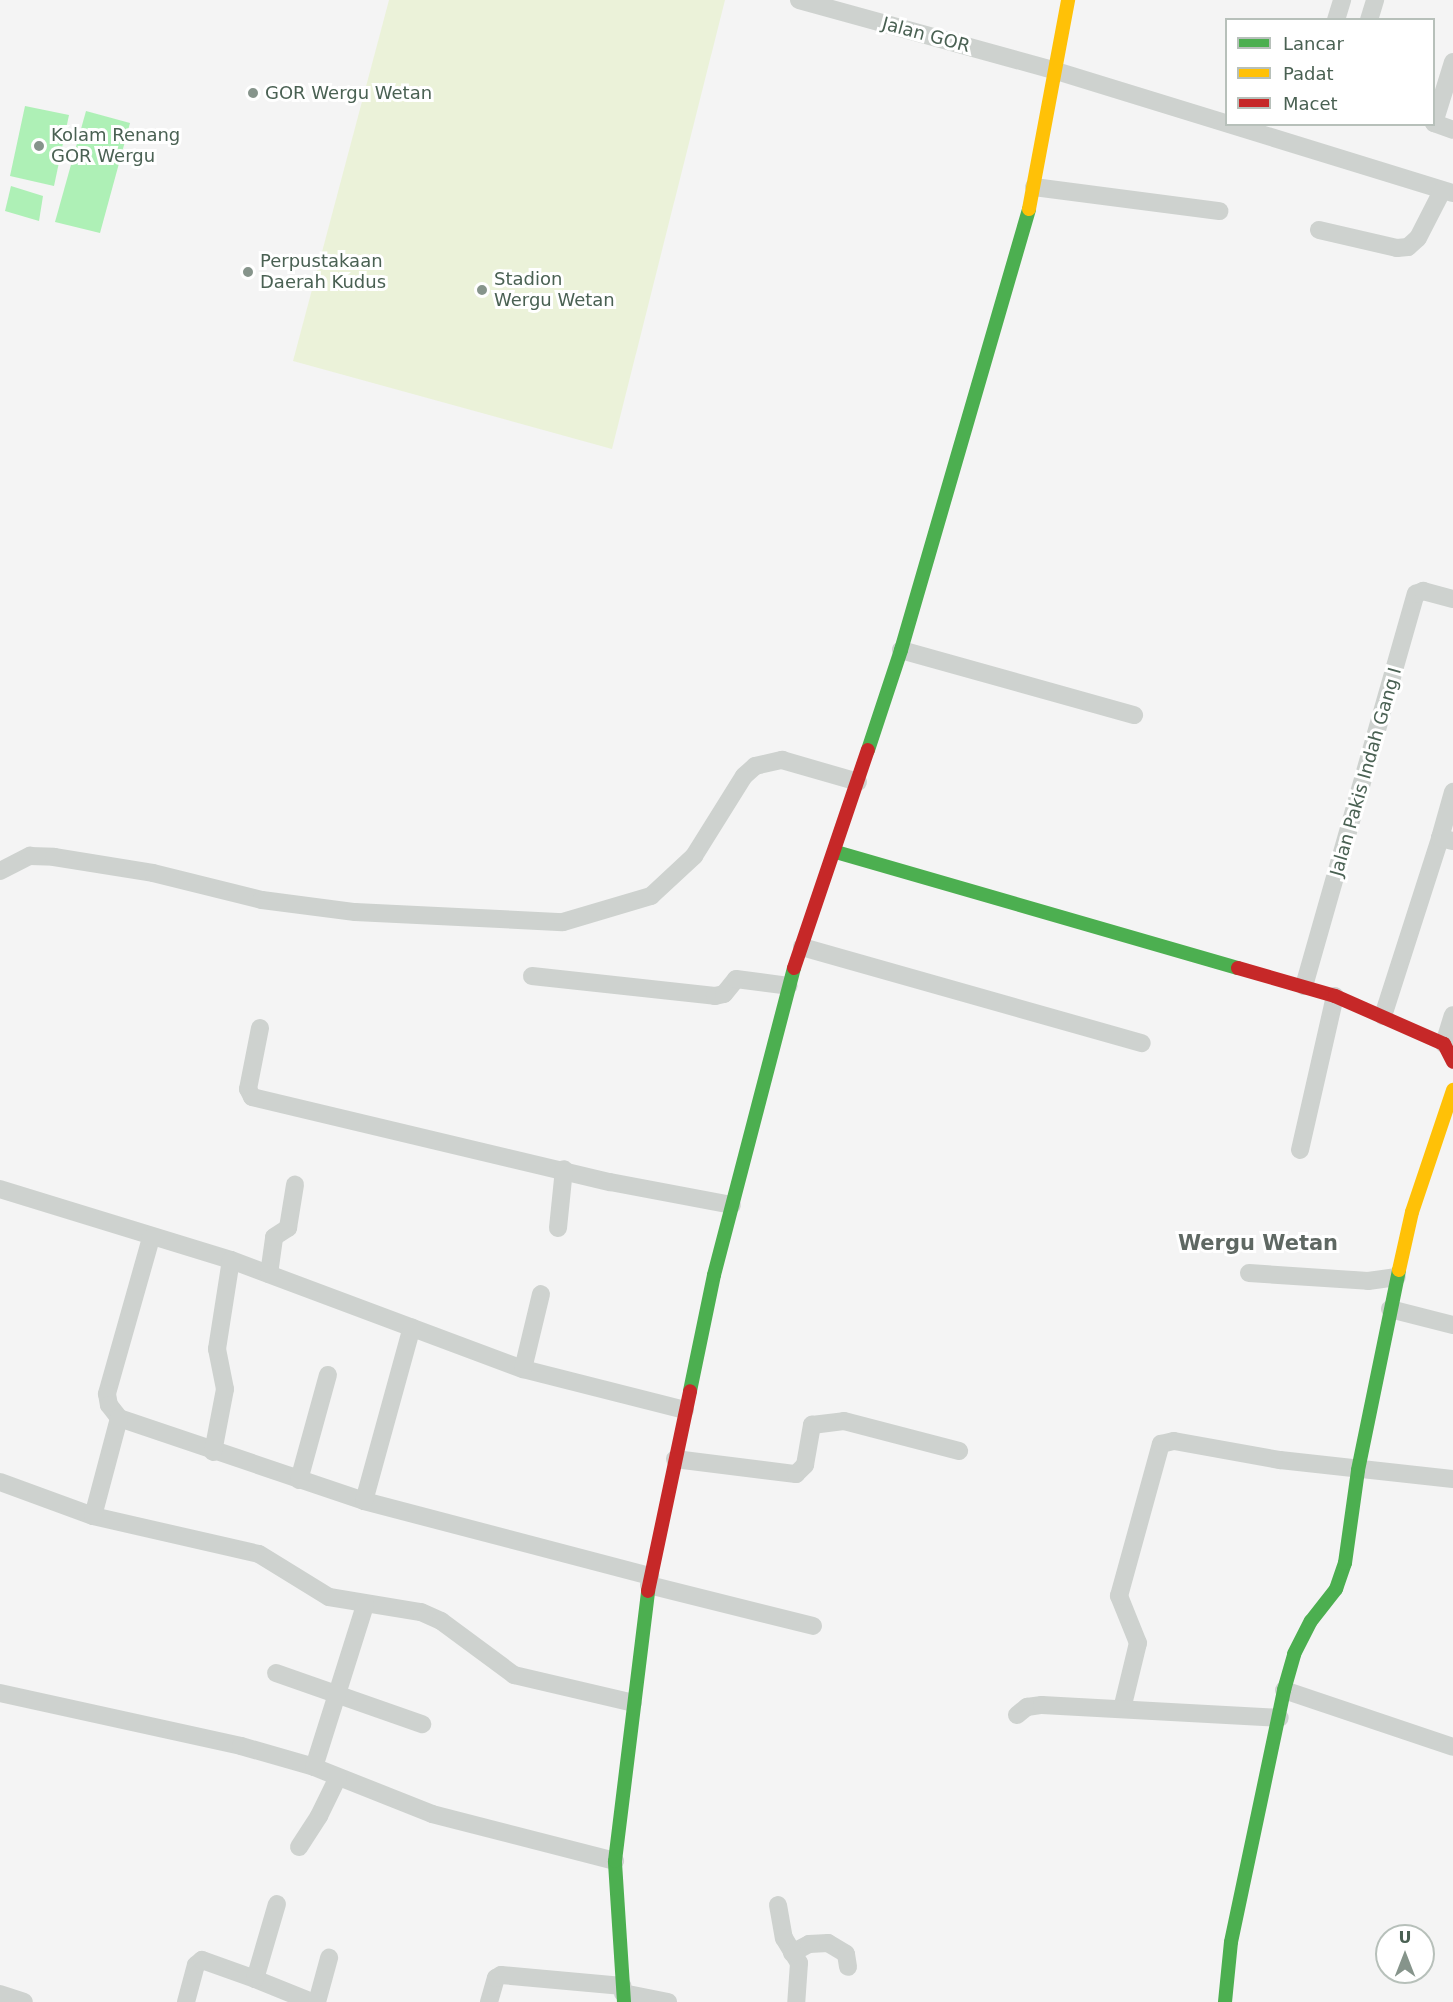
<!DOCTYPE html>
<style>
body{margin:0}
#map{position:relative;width:1453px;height:2002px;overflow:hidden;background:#f4f4f4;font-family:"DejaVu Sans",sans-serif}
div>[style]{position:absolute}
.green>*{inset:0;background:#ebf2d9}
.water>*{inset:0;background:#aef0b6}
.street>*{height:18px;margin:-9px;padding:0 9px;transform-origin:9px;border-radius:9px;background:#ced2cf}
.fast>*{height:14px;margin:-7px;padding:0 7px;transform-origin:7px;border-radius:7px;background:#4caf50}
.slow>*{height:14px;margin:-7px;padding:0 7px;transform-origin:7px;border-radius:7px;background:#ffc107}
.jam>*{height:14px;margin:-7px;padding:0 7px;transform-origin:7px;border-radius:7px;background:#c62828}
.dots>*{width:16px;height:16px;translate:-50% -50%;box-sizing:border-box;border:3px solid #fff;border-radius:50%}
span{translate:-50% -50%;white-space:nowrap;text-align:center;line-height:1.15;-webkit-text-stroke:6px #fff;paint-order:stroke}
.street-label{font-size:18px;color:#4a6153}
.poi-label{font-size:18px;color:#4a6153}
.left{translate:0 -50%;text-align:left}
.quarter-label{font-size:21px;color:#5f6863;font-weight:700}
.legend{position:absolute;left:1225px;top:18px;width:210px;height:108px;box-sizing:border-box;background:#fff;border:2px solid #b7c0ba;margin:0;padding:8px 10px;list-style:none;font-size:18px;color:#4a6153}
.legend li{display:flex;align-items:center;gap:12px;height:30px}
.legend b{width:30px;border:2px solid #b7c0ba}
.north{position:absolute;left:1375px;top:1924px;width:60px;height:60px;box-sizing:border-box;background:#fff;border:2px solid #b7c0ba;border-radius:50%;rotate:0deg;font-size:16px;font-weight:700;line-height:24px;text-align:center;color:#4a6153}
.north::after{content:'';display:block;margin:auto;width:21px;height:27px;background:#86948b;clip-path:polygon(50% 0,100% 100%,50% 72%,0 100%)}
</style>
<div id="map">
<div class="green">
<i style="clip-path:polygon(389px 0,725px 0,612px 449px,293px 361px)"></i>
</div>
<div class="water">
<i style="clip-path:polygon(25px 106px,69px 115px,54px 186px,10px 176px)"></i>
<i style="clip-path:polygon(86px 111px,130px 123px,100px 233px,55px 222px)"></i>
<i style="clip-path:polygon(11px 186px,43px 196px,39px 221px,5px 211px)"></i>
</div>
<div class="street">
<i style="left:799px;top:0;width:263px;rotate:15.4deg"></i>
<i style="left:1053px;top:70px;width:418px;rotate:17.1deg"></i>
<i style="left:1336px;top:20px;width:21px;rotate:-73deg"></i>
<i style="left:1369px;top:20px;width:21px;rotate:-73deg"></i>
<i style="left:1453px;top:62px;width:64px;rotate:107.3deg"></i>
<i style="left:1434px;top:123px;width:20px;rotate:20deg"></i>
<i style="left:1034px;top:187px;width:187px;rotate:7.4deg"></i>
<i style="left:1319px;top:230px;width:80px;rotate:13deg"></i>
<i style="left:1397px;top:248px;width:11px;rotate:-5deg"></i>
<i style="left:1408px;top:247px;width:13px;rotate:-42deg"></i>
<i style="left:1418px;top:238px;width:53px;rotate:-62.9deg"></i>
<i style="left:901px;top:650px;width:242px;rotate:15.6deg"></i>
<i style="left:1440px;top:838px;width:48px;rotate:-74.2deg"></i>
<i style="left:0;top:871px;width:34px;rotate:-27deg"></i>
<i style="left:30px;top:856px;width:24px;rotate:2deg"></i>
<i style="left:54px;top:857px;width:100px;rotate:9.2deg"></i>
<i style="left:153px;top:873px;width:112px;rotate:13.9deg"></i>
<i style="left:262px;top:900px;width:94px;rotate:7.4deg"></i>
<i style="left:355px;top:912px;width:208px;rotate:2.8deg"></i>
<i style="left:563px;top:922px;width:92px;rotate:-16.5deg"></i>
<i style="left:651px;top:896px;width:59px;rotate:-42.9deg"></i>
<i style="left:694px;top:856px;width:94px;rotate:-58deg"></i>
<i style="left:744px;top:776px;width:15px;rotate:-42deg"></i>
<i style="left:755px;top:766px;width:28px;rotate:-13deg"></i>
<i style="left:782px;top:760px;width:79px;rotate:16.1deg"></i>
<i style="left:802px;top:947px;width:353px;rotate:15.8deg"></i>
<i style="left:532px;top:976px;width:184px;rotate:6.2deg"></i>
<i style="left:715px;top:996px;width:9px;rotate:-13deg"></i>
<i style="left:724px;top:994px;width:19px;rotate:-51deg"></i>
<i style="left:736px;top:979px;width:53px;rotate:7.5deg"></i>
<i style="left:1304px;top:986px;width:408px;rotate:-74.1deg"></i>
<i style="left:1416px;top:594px;width:8px;rotate:-23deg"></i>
<i style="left:1423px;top:591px;width:31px;rotate:15deg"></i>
<i style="left:1383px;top:1016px;width:187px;rotate:-72.2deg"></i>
<i style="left:1440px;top:838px;width:13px;rotate:13deg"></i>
<i style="left:260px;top:1028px;width:62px;rotate:101.1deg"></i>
<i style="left:248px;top:1089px;width:9px;rotate:63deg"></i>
<i style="left:252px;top:1097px;width:368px;rotate:13.4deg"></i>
<i style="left:610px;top:1182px;width:124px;rotate:10.7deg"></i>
<i style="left:1444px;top:1044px;width:30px;rotate:-73deg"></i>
<i style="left:1300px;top:1150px;width:158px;rotate:-77.2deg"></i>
<i style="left:0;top:1189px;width:242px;rotate:17.1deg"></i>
<i style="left:231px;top:1260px;width:312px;rotate:20.5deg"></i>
<i style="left:523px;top:1369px;width:167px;rotate:14.2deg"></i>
<i style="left:558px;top:1228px;width:59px;rotate:-84.2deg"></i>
<i style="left:151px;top:1238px;width:162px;rotate:105.8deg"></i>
<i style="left:107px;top:1394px;width:11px;rotate:80deg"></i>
<i style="left:109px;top:1405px;width:16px;rotate:52deg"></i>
<i style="left:119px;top:1418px;width:259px;rotate:18.7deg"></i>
<i style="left:364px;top:1501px;width:296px;rotate:14.7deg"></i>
<i style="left:1249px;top:1273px;width:119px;rotate:3.8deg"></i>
<i style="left:1368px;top:1281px;width:29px;rotate:-8deg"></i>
<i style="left:269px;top:1274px;width:37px;rotate:-82deg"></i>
<i style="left:274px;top:1237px;width:17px;rotate:-33deg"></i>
<i style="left:288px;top:1228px;width:44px;rotate:-80.8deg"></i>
<i style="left:1390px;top:1309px;width:65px;rotate:14.3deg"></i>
<i style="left:523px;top:1369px;width:77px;rotate:-76.5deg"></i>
<i style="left:213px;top:1452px;width:64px;rotate:-79.2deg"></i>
<i style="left:225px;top:1389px;width:41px;rotate:-101.3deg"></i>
<i style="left:217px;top:1349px;width:90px;rotate:-81.1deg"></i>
<i style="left:675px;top:1459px;width:122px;rotate:7.1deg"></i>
<i style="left:796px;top:1474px;width:13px;rotate:-45deg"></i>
<i style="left:805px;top:1465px;width:41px;rotate:-80.1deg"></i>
<i style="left:812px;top:1425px;width:32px;rotate:-7deg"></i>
<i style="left:844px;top:1421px;width:119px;rotate:14.6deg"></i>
<i style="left:299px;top:1480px;width:109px;rotate:-74.6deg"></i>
<i style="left:0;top:1482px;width:99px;rotate:20.1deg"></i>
<i style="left:93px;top:1516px;width:170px;rotate:12.9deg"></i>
<i style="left:259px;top:1554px;width:82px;rotate:31.6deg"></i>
<i style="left:329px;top:1597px;width:93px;rotate:9.3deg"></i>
<i style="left:421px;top:1612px;width:22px;rotate:24deg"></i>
<i style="left:441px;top:1621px;width:91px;rotate:36.5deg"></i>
<i style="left:514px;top:1675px;width:122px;rotate:13.2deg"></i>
<i style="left:364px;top:1501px;width:180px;rotate:-74.6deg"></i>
<i style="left:93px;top:1516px;width:101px;rotate:-75.1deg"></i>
<i style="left:649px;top:1585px;width:169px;rotate:14deg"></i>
<i style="left:276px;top:1673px;width:155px;rotate:19.3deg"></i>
<i style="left:1284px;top:1690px;width:178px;rotate:18.6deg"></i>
<i style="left:0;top:1693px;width:247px;rotate:12.4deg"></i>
<i style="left:241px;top:1746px;width:76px;rotate:16deg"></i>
<i style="left:314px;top:1767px;width:127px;rotate:21.7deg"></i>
<i style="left:432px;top:1814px;width:189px;rotate:14.4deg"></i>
<i style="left:1122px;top:1709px;width:68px;rotate:-76.4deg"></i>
<i style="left:1138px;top:1643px;width:51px;rotate:-112deg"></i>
<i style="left:1119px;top:1596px;width:158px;rotate:-74.6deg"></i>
<i style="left:1161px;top:1444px;width:13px;rotate:-13deg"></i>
<i style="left:1174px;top:1441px;width:108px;rotate:10.2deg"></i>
<i style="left:1280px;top:1460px;width:174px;rotate:6.3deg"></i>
<i style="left:1017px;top:1715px;width:13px;rotate:-39deg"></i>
<i style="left:1027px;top:1707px;width:15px;rotate:-8deg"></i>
<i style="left:1042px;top:1705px;width:238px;rotate:3.1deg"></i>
<i style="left:314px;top:1767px;width:170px;rotate:-72.5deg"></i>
<i style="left:299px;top:1847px;width:37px;rotate:-57deg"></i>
<i style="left:319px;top:1816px;width:43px;rotate:-64deg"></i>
<i style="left:778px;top:1905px;width:34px;rotate:80deg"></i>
<i style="left:784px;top:1938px;width:29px;rotate:59deg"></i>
<i style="left:799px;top:1963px;width:39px;rotate:94deg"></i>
<i style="left:792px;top:1953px;width:19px;rotate:-28deg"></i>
<i style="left:809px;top:1944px;width:19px;rotate:-3deg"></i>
<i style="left:828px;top:1943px;width:21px;rotate:31deg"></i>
<i style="left:846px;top:1954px;width:13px;rotate:81deg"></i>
<i style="left:255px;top:1979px;width:61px;rotate:22deg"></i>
<i style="left:623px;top:1993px;width:46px;rotate:11.3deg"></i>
<i style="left:0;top:1994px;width:25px;rotate:18deg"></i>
<i style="left:186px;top:2002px;width:38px;rotate:-75deg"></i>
<i style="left:196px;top:1965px;width:8px;rotate:-40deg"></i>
<i style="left:202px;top:1960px;width:56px;rotate:19.7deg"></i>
<i style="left:255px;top:1979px;width:78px;rotate:-73.7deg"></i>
<i style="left:317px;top:2002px;width:46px;rotate:-74.7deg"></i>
<i style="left:489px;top:2002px;width:25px;rotate:-74deg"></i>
<i style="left:496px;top:1978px;width:6px;rotate:-31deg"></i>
<i style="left:501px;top:1975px;width:122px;rotate:5.2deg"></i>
</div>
<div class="fast">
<i style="left:868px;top:750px;width:105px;rotate:-71.7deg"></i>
<i style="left:901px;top:650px;width:459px;rotate:-73.8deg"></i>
<i style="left:836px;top:852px;width:418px;rotate:16.1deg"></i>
<i style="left:690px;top:1391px;width:118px;rotate:-78.3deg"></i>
<i style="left:714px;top:1275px;width:317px;rotate:-75.4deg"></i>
<i style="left:624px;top:2002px;width:141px;rotate:-93.7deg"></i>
<i style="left:615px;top:1861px;width:272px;rotate:-83deg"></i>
<i style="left:1225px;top:2002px;width:60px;rotate:-84.3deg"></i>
<i style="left:1231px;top:1942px;width:258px;rotate:-78.1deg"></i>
<i style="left:1284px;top:1690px;width:37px;rotate:-74deg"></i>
<i style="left:1294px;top:1654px;width:37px;rotate:-63deg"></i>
<i style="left:1311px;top:1621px;width:41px;rotate:-52deg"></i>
<i style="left:1336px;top:1589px;width:28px;rotate:-71deg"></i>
<i style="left:1345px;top:1563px;width:94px;rotate:-82deg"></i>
<i style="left:1358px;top:1470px;width:204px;rotate:-78.4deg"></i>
</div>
<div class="slow">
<i style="left:1029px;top:209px;width:213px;rotate:-79.4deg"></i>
<i style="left:1399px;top:1270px;width:59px;rotate:-77.4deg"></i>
<i style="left:1412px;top:1212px;width:129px;rotate:-71.4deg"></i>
</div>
<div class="jam">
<i style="left:794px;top:968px;width:230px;rotate:-71.3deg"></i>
<i style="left:1238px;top:968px;width:101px;rotate:16.1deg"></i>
<i style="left:1335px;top:996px;width:119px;rotate:23.8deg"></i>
<i style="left:1444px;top:1044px;width:20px;rotate:63deg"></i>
<i style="left:648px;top:1591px;width:204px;rotate:-78.1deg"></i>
</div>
<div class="dots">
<i style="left:253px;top:93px;background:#86948b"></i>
<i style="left:39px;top:146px;background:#86948b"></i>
<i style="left:248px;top:272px;background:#86948b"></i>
<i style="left:482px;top:290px;background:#86948b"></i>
</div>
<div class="street-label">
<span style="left:926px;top:35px;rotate:15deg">Jalan GOR</span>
<span style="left:1366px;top:772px;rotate:-74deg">Jalan Pakis Indah Gang I</span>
</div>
<div class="poi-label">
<span class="left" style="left:265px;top:93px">GOR Wergu Wetan</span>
<span class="left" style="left:51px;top:146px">Kolam Renang<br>GOR Wergu</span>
<span class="left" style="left:260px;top:272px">Perpustakaan<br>Daerah Kudus</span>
<span class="left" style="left:494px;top:290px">Stadion<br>Wergu Wetan</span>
</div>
<div class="quarter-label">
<span style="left:1258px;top:1243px">Wergu Wetan</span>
</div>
<ul class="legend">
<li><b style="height:8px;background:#4caf50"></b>Lancar</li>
<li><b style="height:8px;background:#ffc107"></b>Padat</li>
<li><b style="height:8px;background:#c62828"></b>Macet</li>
</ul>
<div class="north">U</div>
</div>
